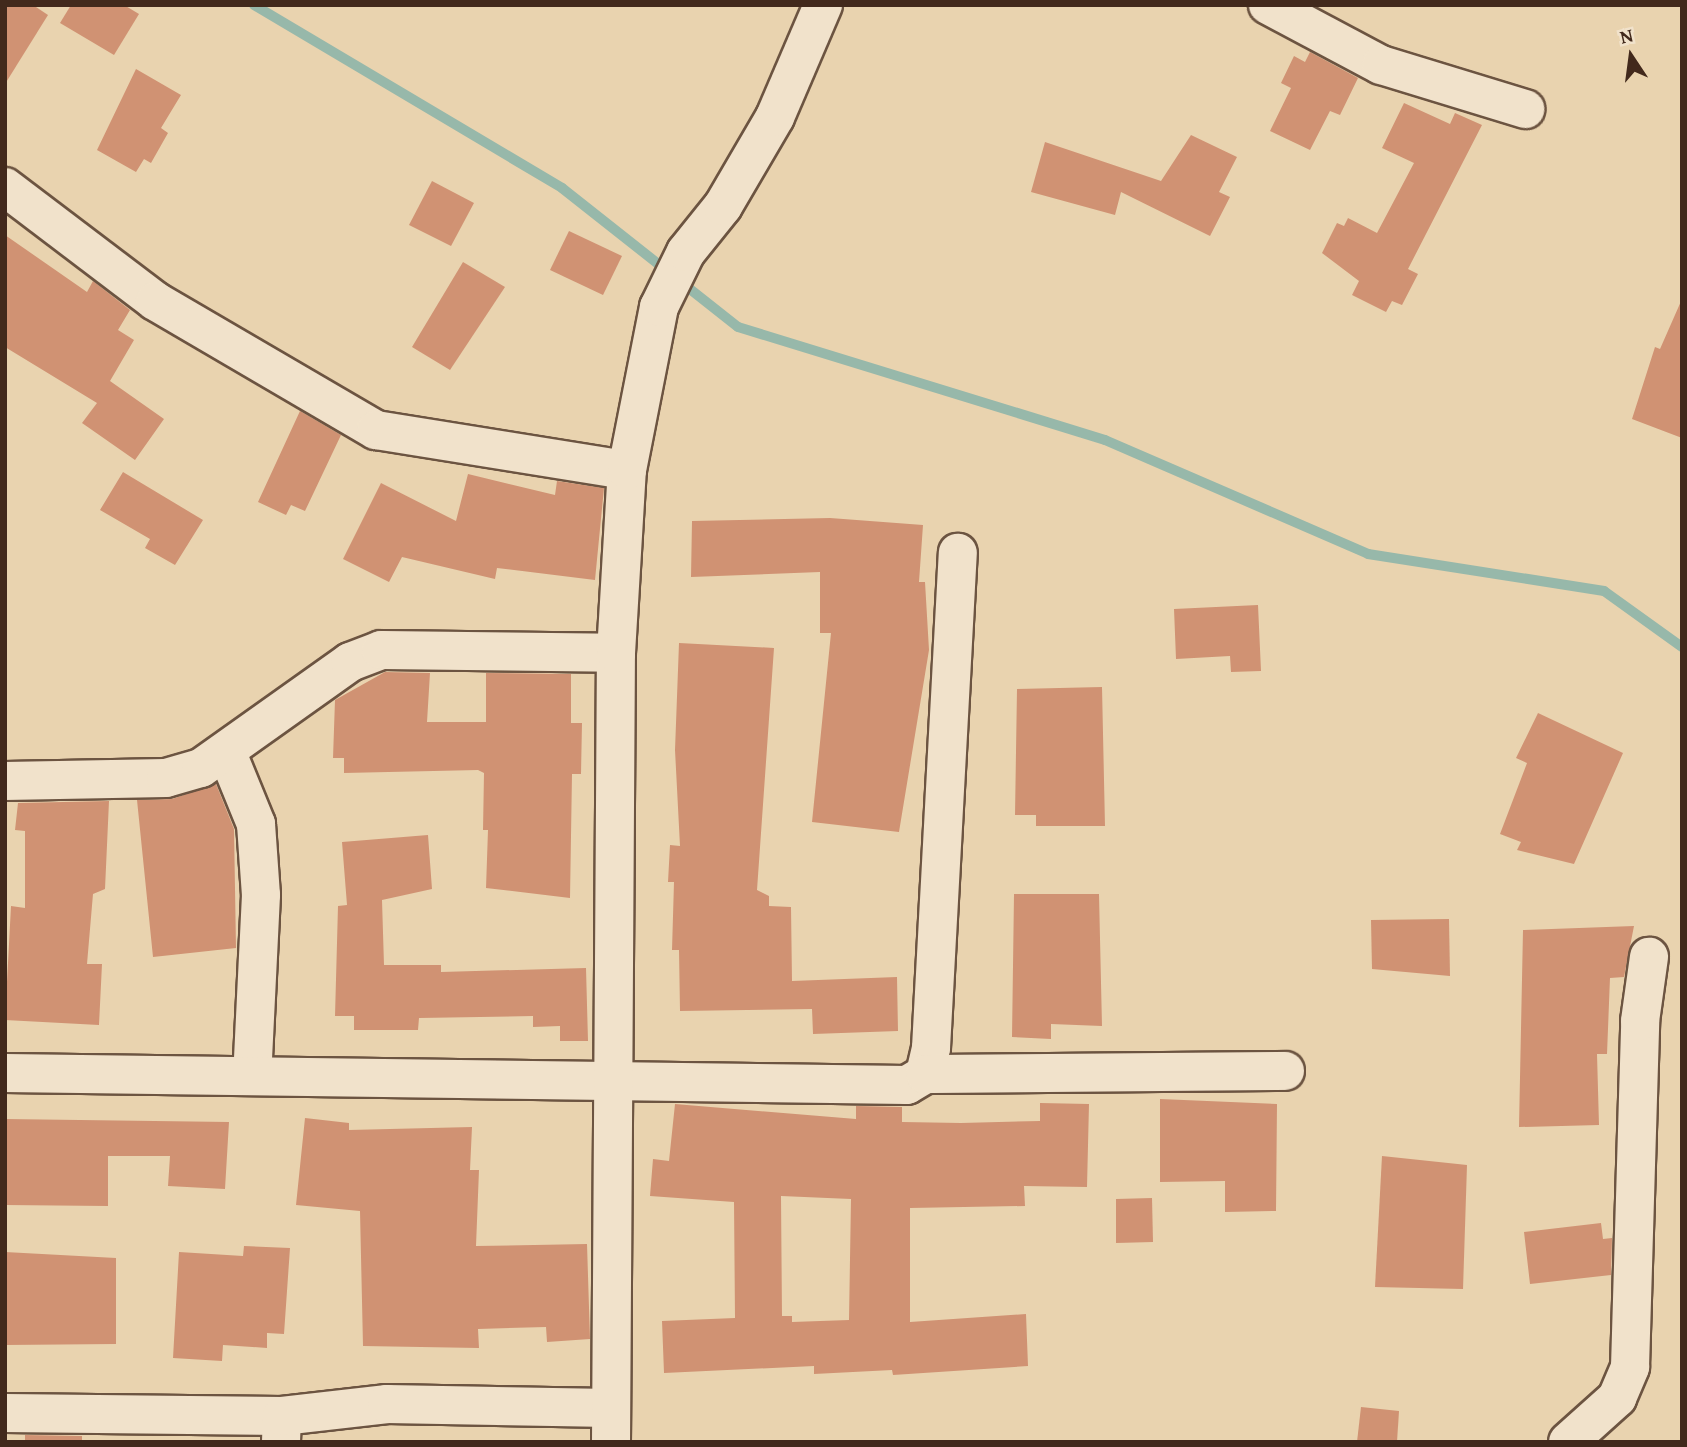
<!DOCTYPE html>
<style>
body{margin:0}
#map{position:relative;width:1687px;height:1447px;overflow:hidden;background:#e9d3af;font-family:"Gentium Book Plus",serif}
div>[style]{position:absolute}
.stream>*{height:10px;margin:-5px;padding:0 5px;transform-origin:5px;border-radius:5px;background:#97b8aa}
.building>*{inset:0;background:#d09273}
.roads{filter:drop-shadow(2px 0 #6c5441) drop-shadow(-2px 0 #6c5441) drop-shadow(0 2px #6c5441) drop-shadow(0 -2px #6c5441)}
.minor>*{height:38px;margin:-19px;padding:0 19px;transform-origin:19px;border-radius:19px;background:#f1e2cb}
span{translate:-50% -50%;white-space:nowrap;text-align:center;line-height:1.15;-webkit-text-stroke:5px #f1e2cb;paint-order:stroke}
.frame{position:absolute;inset:0;border:7px solid #42291c;pointer-events:none}
.north{position:absolute;left:1596px;top:21px;width:70px;height:70px;-webkit-text-stroke:5px #f1e2cb;paint-order:stroke;rotate:347deg;font-size:19px;font-weight:700;line-height:28px;text-align:center;color:#42291c}
.north::after{content:'';display:block;margin:auto;width:24px;height:32px;background:#42291c;clip-path:polygon(50% 0,100% 100%,50% 72%,0 100%)}
</style>
<div id="map">
<div class="stream">
<i style="left:254px;top:5px;width:358px;rotate:30.7deg"></i>
<i style="left:562px;top:188px;width:224px;rotate:38.3deg"></i>
<i style="left:738px;top:327px;width:384px;rotate:17.1deg"></i>
<i style="left:1105px;top:440px;width:287px;rotate:23.4deg"></i>
<i style="left:1368px;top:554px;width:239px;rotate:8.9deg"></i>
<i style="left:1604px;top:591px;width:96px;rotate:35.7deg"></i>
</div>
<div class="building">
<i style="clip-path:polygon(5px 5px,33px 5px,48px 15px,5px 84px)"></i>
<i style="clip-path:polygon(71px 5px,124px 5px,139px 14px,114px 55px,60px 23px)"></i>
<i style="clip-path:polygon(1310px 52px,1358px 78px,1340px 115px,1330px 111px,1310px 150px,1270px 131px,1291px 88px,1281px 83px,1294px 56px,1305px 62px)"></i>
<i style="clip-path:polygon(136px 69px,181px 95px,161px 128px,168px 133px,151px 163px,144px 159px,136px 172px,97px 150px)"></i>
<i style="clip-path:polygon(1404px 103px,1450px 124px,1455px 113px,1482px 125px,1408px 269px,1418px 274px,1402px 305px,1392px 301px,1386px 312px,1352px 295px,1359px 281px,1322px 253px,1337px 223px,1344px 226px,1348px 218px,1377px 233px,1414px 163px,1382px 148px)"></i>
<i style="clip-path:polygon(1191px 135px,1237px 157px,1219px 192px,1230px 197px,1210px 236px,1121px 192px,1115px 215px,1031px 192px,1045px 142px,1161px 181px)"></i>
<i style="clip-path:polygon(432px 181px,474px 203px,451px 246px,409px 225px)"></i>
<i style="clip-path:polygon(569px 231px,622px 256px,603px 295px,550px 270px)"></i>
<i style="clip-path:polygon(5px 235px,87px 292px,93px 281px,130px 310px,118px 330px,134px 340px,110px 381px,164px 419px,135px 460px,82px 423px,97px 403px,5px 347px)"></i>
<i style="clip-path:polygon(463px 262px,505px 287px,450px 370px,412px 347px)"></i>
<i style="clip-path:polygon(1682px 299px,1682px 438px,1632px 419px,1655px 347px,1660px 349px)"></i>
<i style="clip-path:polygon(300px 411px,341px 435px,305px 511px,291px 505px,286px 515px,258px 502px)"></i>
<i style="clip-path:polygon(123px 472px,203px 520px,175px 565px,145px 548px,150px 539px,100px 510px)"></i>
<i style="clip-path:polygon(468px 474px,555px 495px,557px 481px,604px 488px,595px 580px,497px 568px,495px 579px,402px 557px,389px 582px,343px 559px,381px 483px,456px 521px)"></i>
<i style="clip-path:polygon(830px 518px,923px 525px,919px 582px,925px 582px,929px 650px,899px 832px,812px 822px,831px 633px,820px 633px,820px 572px,691px 577px,692px 521px)"></i>
<i style="clip-path:polygon(1258px 605px,1261px 671px,1231px 672px,1230px 656px,1176px 659px,1174px 609px)"></i>
<i style="clip-path:polygon(679px 643px,774px 648px,757px 890px,769px 896px,769px 906px,791px 907px,792px 981px,897px 977px,898px 1031px,813px 1034px,812px 1009px,680px 1011px,679px 950px,672px 950px,674px 882px,668px 882px,670px 845px,680px 846px,675px 750px)"></i>
<i style="clip-path:polygon(385px 672px,430px 673px,427px 722px,486px 722px,486px 673px,571px 674px,571px 723px,582px 723px,581px 774px,572px 774px,570px 898px,486px 888px,488px 830px,483px 830px,484px 773px,478px 770px,344px 773px,344px 758px,333px 758px,335px 700px)"></i>
<i style="clip-path:polygon(1102px 687px,1105px 826px,1036px 826px,1036px 815px,1015px 815px,1017px 689px)"></i>
<i style="clip-path:polygon(1538px 713px,1623px 753px,1574px 864px,1517px 850px,1521px 842px,1500px 834px,1527px 763px,1516px 758px)"></i>
<i style="clip-path:polygon(216px 784px,234px 829px,236px 948px,153px 957px,137px 800px,172px 799px)"></i>
<i style="clip-path:polygon(109px 801px,105px 889px,93px 894px,87px 964px,102px 964px,99px 1025px,5px 1020px,11px 906px,25px 908px,25px 831px,15px 830px,18px 803px)"></i>
<i style="clip-path:polygon(428px 835px,432px 889px,382px 900px,384px 965px,441px 965px,441px 972px,586px 968px,588px 1041px,560px 1041px,560px 1026px,533px 1027px,533px 1016px,419px 1018px,418px 1030px,354px 1030px,354px 1016px,335px 1016px,338px 906px,347px 905px,342px 842px)"></i>
<i style="clip-path:polygon(1014px 894px,1099px 894px,1102px 1026px,1051px 1024px,1051px 1039px,1012px 1037px)"></i>
<i style="clip-path:polygon(1449px 919px,1450px 976px,1372px 969px,1371px 920px)"></i>
<i style="clip-path:polygon(1634px 926px,1624px 977px,1610px 978px,1607px 1054px,1597px 1054px,1599px 1125px,1519px 1127px,1523px 930px)"></i>
<i style="clip-path:polygon(1160px 1099px,1277px 1104px,1276px 1211px,1225px 1212px,1225px 1181px,1160px 1182px)"></i>
<i style="clip-path:polygon(evenodd,1040px 1103px,1089px 1104px,1087px 1187px,1024px 1186px,1025px 1206px,910px 1208px,910px 1322px,1026px 1314px,1028px 1366px,893px 1375px,892px 1370px,814px 1374px,814px 1366px,664px 1373px,662px 1321px,735px 1318px,734px 1202px,650px 1196px,653px 1159px,669px 1161px,675px 1104px,856px 1119px,856px 1106px,902px 1107px,902px 1122px,961px 1123px,1040px 1121px,1040px 1103px,781px 1196px,851px 1199px,849px 1320px,792px 1322px,792px 1316px,782px 1316px,781px 1196px)"></i>
<i style="clip-path:polygon(305px 1118px,349px 1123px,349px 1130px,472px 1127px,470px 1170px,479px 1170px,476px 1246px,587px 1244px,590px 1339px,547px 1342px,546px 1327px,478px 1329px,479px 1348px,363px 1346px,360px 1211px,296px 1205px)"></i>
<i style="clip-path:polygon(5px 1119px,229px 1122px,225px 1189px,168px 1186px,170px 1156px,108px 1156px,108px 1206px,5px 1205px)"></i>
<i style="clip-path:polygon(1382px 1156px,1467px 1165px,1463px 1289px,1375px 1287px)"></i>
<i style="clip-path:polygon(1152px 1198px,1153px 1242px,1116px 1243px,1116px 1199px)"></i>
<i style="clip-path:polygon(1601px 1223px,1603px 1239px,1612px 1238px,1611px 1275px,1530px 1284px,1524px 1232px)"></i>
<i style="clip-path:polygon(244px 1246px,290px 1248px,284px 1334px,267px 1333px,267px 1348px,223px 1345px,222px 1361px,173px 1358px,179px 1252px,243px 1256px)"></i>
<i style="clip-path:polygon(5px 1252px,116px 1258px,116px 1344px,5px 1345px)"></i>
<i style="clip-path:polygon(1361px 1407px,1399px 1411px,1397px 1442px,1357px 1442px)"></i>
<i style="clip-path:polygon(25px 1435px,82px 1436px,82px 1442px,25px 1442px)"></i>
</div>
<div class="roads">
<div class="minor">
<i style="left:1268px;top:5px;width:128px;rotate:28deg"></i>
<i style="left:1381px;top:65px;width:151px;rotate:17deg"></i>
<i style="left:5px;top:187px;width:188px;rotate:37.2deg"></i>
<i style="left:155px;top:301px;width:256px;rotate:30.3deg"></i>
<i style="left:376px;top:430px;width:254px;rotate:9.1deg"></i>
<i style="left:227px;top:753px;width:77px;rotate:67.8deg"></i>
<i style="left:256px;top:824px;width:71px;rotate:86deg"></i>
<i style="left:261px;top:895px;width:181px;rotate:92.8deg"></i>
<i style="left:5px;top:781px;width:161px;rotate:-1.1deg"></i>
<i style="left:166px;top:778px;width:36px;rotate:-16deg"></i>
<i style="left:201px;top:768px;width:183px;rotate:-35.4deg"></i>
<i style="left:350px;top:662px;width:33px;rotate:-21deg"></i>
<i style="left:381px;top:650px;width:235px;rotate:0.7deg"></i>
<i style="left:5px;top:1073px;width:902px;rotate:0.76deg"></i>
<i style="left:907px;top:1085px;width:21px;rotate:-31deg"></i>
<i style="left:925px;top:1074px;width:27px;rotate:-77deg"></i>
<i style="left:931px;top:1048px;width:496px;rotate:-86.9deg"></i>
<i style="left:925px;top:1074px;width:360px;rotate:-0.5deg"></i>
<i style="left:5px;top:1413px;width:277px;rotate:0.6deg"></i>
<i style="left:281px;top:1442px;width:26px;rotate:-88deg"></i>
<i style="left:282px;top:1416px;width:106px;rotate:-6.5deg"></i>
<i style="left:387px;top:1404px;width:224px;rotate:1deg"></i>
<i style="left:611px;top:1442px;width:789px;rotate:-89.64deg"></i>
<i style="left:616px;top:653px;width:183px;rotate:-86.6deg"></i>
<i style="left:627px;top:470px;width:166px;rotate:-78.9deg"></i>
<i style="left:659px;top:307px;width:61px;rotate:-63.9deg"></i>
<i style="left:686px;top:252px;width:59px;rotate:-51.2deg"></i>
<i style="left:723px;top:206px;width:103px;rotate:-59.7deg"></i>
<i style="left:775px;top:117px;width:122px;rotate:-66.8deg"></i>
<i style="left:1568px;top:1442px;width:66px;rotate:-41.9deg"></i>
<i style="left:1617px;top:1398px;width:34px;rotate:-67deg"></i>
<i style="left:1630px;top:1367px;width:346px;rotate:-88.3deg"></i>
<i style="left:1640px;top:1021px;width:65px;rotate:-82deg"></i>
</div>
</div>
<div class="frame"></div>
<div class="north">N</div>
</div>
